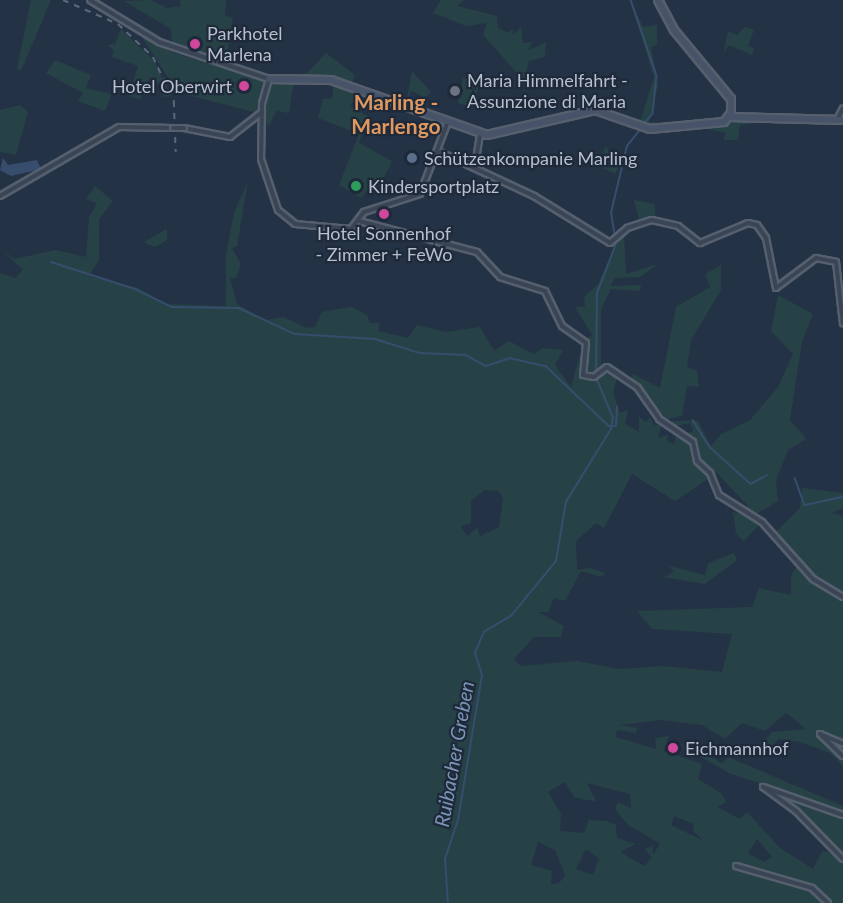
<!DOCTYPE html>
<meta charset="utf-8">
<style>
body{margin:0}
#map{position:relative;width:843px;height:903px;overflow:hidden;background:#243245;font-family:Lato,sans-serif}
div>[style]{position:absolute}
.green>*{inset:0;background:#274246}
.water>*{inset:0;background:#374d6d}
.stream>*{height:1.5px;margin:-0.75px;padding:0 0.75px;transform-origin:0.75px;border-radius:0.75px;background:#374d6d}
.roads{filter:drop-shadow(2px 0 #555f6e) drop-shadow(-2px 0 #555f6e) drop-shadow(0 2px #555f6e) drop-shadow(0 -2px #555f6e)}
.street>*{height:4px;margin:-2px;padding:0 2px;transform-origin:2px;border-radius:2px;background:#394454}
.secondary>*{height:6px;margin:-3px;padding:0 3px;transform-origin:3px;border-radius:3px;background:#475368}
.rail>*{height:1.5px;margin-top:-0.75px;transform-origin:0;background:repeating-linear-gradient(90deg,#5b687b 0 6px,transparent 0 12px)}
.bridges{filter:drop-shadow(2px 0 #555f6e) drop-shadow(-2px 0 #555f6e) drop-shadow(0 2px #555f6e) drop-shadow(0 -2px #555f6e)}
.street-bridge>*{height:4px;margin:-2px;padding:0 2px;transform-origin:2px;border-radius:2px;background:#394454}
.dots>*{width:16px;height:16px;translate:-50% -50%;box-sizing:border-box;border:3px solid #1e293a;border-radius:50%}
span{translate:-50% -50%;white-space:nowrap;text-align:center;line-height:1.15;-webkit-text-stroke:4.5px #1e293a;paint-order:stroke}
.poi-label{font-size:18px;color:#b7bfce}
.left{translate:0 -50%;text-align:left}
.right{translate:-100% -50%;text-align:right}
.water-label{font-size:20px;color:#7c95b7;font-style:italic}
.quarter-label{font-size:21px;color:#df9860;font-weight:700}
</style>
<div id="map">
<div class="green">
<i style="clip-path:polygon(31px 0,51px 0,21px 71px,17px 69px)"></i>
<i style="clip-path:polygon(151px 0,167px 8px,181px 6px,180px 0,226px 0,225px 16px,233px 17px,226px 60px,172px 44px,171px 29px,124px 1px)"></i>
<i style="clip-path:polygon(441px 0,464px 0,457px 6px,497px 16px,498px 28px,508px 33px,513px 29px,513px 35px,521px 27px,523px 43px,533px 42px,527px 51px,546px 42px,545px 57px,529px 61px,524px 81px,483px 35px,487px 23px,466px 26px,433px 13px)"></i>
<i style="clip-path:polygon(630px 0,643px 27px,657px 25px,657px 45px,651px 47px,658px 86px,649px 122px,667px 123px,658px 126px,640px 122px,654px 77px)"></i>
<i style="clip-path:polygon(745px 27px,754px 30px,748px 46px,754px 48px,752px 55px,729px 45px,724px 52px,728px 31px,737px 35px)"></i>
<i style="clip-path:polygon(121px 29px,155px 62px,171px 96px,163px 97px,162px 87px,150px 78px,140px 99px,129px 96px,138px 66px,112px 57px,114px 50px,107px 45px,115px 44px)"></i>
<i style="clip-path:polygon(137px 29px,174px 53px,272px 83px,294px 81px,289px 113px,276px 111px,269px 126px,258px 113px,184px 94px,190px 93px,172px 84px)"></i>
<i style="clip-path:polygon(326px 53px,355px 75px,352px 83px,306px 74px)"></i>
<i style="clip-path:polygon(55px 60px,91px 75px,86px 88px,112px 94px,105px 111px,78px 101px,83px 93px,46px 73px)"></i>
<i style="clip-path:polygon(412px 71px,431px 92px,425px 98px,412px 91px,407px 99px)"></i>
<i style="clip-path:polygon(463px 77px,479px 87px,470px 107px,458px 103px)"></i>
<i style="clip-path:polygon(334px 84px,360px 93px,350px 106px,369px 117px,359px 143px,392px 161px,381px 183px,375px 182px,361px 198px,339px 185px,359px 134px,318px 118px,323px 99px,332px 98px)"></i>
<i style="clip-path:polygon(20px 105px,28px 112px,16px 155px,0 152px,0 110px)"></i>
<i style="clip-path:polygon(741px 120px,753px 123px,740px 125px,738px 140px,724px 140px,725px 133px,697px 126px)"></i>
<i style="clip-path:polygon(606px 147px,622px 160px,615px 174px,595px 164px)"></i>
<i style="clip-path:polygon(evenodd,248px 181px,237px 246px,232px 248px,241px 264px,236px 278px,230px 278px,237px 304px,266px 320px,284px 317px,307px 328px,315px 327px,322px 312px,351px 307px,367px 315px,370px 323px,379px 323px,379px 331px,408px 338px,417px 325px,445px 332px,480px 327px,494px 351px,509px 341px,534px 354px,543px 348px,563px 350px,555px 365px,571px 387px,584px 340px,592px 335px,575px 307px,585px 306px,584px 297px,598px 284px,624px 231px,626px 274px,658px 264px,640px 277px,614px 278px,611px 286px,641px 285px,640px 291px,611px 289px,601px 309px,601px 368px,618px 371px,628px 381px,633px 374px,660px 388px,676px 307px,710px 287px,705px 274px,721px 265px,721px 290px,691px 340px,687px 367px,697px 371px,699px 387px,687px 386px,682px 416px,668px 419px,628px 382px,617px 378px,613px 392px,620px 413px,628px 410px,625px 424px,639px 432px,639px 417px,646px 422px,650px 417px,654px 425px,662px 425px,658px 438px,668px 435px,667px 441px,675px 444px,675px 438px,693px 431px,690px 423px,675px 426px,672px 421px,698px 421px,711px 446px,721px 434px,750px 420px,778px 387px,793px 354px,771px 331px,778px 295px,813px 314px,802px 341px,790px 420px,806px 439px,788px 450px,776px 480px,778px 501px,753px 516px,762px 522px,744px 541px,736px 534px,733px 512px,742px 515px,748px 506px,717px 473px,675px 501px,632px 474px,604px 528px,596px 523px,576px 541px,577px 570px,590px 568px,605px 573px,602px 577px,581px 571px,565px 601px,554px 598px,548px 612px,538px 612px,564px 626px,561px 637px,534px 637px,514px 659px,521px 666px,577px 661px,619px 669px,663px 666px,722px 672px,732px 634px,652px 629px,637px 611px,752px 607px,759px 588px,791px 595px,791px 576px,801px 559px,783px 547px,776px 532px,800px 508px,802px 488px,843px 493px,843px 508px,832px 513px,843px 516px,843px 766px,830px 753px,800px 742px,779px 739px,772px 746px,762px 744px,772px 732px,806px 729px,786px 713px,765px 731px,742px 723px,725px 739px,702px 725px,661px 720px,620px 725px,637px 728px,636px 733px,617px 730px,616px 737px,656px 749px,655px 738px,669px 736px,664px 751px,702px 764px,698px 779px,722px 794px,726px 802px,718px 807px,740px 819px,747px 812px,780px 848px,813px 869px,822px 851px,841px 854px,791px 805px,767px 791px,769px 787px,787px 792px,731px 774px,678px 744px,700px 748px,722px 764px,728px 757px,843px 806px,843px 903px,0 903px,0 273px,15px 278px,23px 270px,0 248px,14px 259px,56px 250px,86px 257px,89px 217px,97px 203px,86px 199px,95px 186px,113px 201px,99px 219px,99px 260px,89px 276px,138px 288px,166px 304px,226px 306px,226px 255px,234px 213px,248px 181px,485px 490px,499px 491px,503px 499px,499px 527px,480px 536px,477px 528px,467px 536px,461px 526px,471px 523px,471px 501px,485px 490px,248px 181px,565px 782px,574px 797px,585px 800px,596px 801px,587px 783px,630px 794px,631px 808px,618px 802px,615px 809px,627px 824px,660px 844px,653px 855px,653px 845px,645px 849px,652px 858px,644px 866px,620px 852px,636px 844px,617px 838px,616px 825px,606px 821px,589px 820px,584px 833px,560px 831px,561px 814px,548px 792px,565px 782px,248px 181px,674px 816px,694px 824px,693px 831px,704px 841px,671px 825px,674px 816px,248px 181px,757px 839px,772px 857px,764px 862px,748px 853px,757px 839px,248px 181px,538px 842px,555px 850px,565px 875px,560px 882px,551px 885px,552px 871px,531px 865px,538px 842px,248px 181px,586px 849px,599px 859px,593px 875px,576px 869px,586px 849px)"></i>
<i style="clip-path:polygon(634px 200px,655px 204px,655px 218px,639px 220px)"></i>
<i style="clip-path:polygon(167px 229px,167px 240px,153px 248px,143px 266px,154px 247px,144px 242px)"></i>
<i style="clip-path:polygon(734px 553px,737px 560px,705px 584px,664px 577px,674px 572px,669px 566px,705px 575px,708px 563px)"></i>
</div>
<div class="water">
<i style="clip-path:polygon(3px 158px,8px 165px,37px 160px,41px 169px,11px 176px,0 170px)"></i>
</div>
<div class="stream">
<i style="left:631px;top:0;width:80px;rotate:71.1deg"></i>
<i style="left:657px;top:76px;width:38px;rotate:96deg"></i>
<i style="left:653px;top:114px;width:12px;rotate:132deg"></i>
<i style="left:51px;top:262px;width:88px;rotate:17.8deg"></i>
<i style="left:135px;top:289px;width:41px;rotate:25.9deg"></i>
<i style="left:172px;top:307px;width:67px;rotate:0.9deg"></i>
<i style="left:239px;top:308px;width:62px;rotate:24.9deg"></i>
<i style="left:295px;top:334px;width:80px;rotate:3.6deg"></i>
<i style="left:375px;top:339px;width:47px;rotate:17.3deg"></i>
<i style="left:420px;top:353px;width:46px;rotate:2.5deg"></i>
<i style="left:466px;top:355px;width:23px;rotate:29deg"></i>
<i style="left:486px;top:366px;width:25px;rotate:-18deg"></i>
<i style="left:510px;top:358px;width:37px;rotate:13deg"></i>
<i style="left:546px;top:366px;width:87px;rotate:43.6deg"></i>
<i style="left:609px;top:426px;width:7px"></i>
<i style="left:616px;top:426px;width:19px;rotate:-87deg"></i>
<i style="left:596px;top:374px;width:81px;rotate:-89.3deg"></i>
<i style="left:597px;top:293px;width:53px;rotate:-68.8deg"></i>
<i style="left:616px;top:244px;width:31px;rotate:-99deg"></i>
<i style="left:611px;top:213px;width:69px;rotate:-76.6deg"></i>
<i style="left:627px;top:146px;width:21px;rotate:-51deg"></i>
<i style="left:693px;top:420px;width:32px;rotate:58deg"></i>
<i style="left:710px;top:447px;width:55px;rotate:42.1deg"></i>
<i style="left:751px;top:484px;width:18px;rotate:-29deg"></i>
<i style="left:795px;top:478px;width:29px;rotate:70deg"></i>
<i style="left:805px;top:505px;width:39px;rotate:-12deg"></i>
<i style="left:448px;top:903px;width:44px;rotate:-93.9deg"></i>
<i style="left:445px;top:859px;width:41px;rotate:-71.6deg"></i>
<i style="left:458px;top:820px;width:147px;rotate:-80.6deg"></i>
<i style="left:482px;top:675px;width:23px;rotate:-108deg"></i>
<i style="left:475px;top:653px;width:23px;rotate:-67deg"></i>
<i style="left:484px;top:632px;width:31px;rotate:-31deg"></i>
<i style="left:511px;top:616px;width:71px;rotate:-50.7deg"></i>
<i style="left:556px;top:561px;width:60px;rotate:-80.4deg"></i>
<i style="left:566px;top:502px;width:86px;rotate:-58.3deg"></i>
<i style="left:611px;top:429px;width:11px;rotate:-80deg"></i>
<i style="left:613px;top:418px;width:43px;rotate:-113deg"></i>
</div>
<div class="roads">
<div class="street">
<i style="left:90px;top:0;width:81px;rotate:31.3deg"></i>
<i style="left:159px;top:42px;width:116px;rotate:18.6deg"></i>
<i style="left:269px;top:79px;width:26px;rotate:106deg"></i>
<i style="left:262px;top:104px;width:55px;rotate:91deg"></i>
<i style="left:261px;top:159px;width:54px;rotate:71.6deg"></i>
<i style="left:278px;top:210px;width:22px;rotate:39deg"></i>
<i style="left:295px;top:224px;width:56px;rotate:5.1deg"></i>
<i style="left:351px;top:229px;width:21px;rotate:-53deg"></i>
<i style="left:364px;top:212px;width:59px;rotate:-17.8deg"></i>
<i style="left:420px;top:194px;width:75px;rotate:-68.9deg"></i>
<i style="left:837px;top:120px;width:13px;rotate:-63deg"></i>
<i style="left:184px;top:128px;width:47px;rotate:11.1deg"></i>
<i style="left:230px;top:137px;width:41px;rotate:-38deg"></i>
<i style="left:440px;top:152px;width:104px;rotate:25.1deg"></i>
<i style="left:534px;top:196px;width:89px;rotate:31.7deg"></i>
<i style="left:610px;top:243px;width:23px;rotate:-41deg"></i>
<i style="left:627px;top:228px;width:26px;rotate:-18deg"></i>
<i style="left:652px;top:220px;width:27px;rotate:13deg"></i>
<i style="left:678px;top:226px;width:28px;rotate:38deg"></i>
<i style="left:700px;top:243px;width:52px;rotate:-22.6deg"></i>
<i style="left:748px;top:223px;width:9px;rotate:13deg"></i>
<i style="left:757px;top:225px;width:16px;rotate:55deg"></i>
<i style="left:766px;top:238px;width:51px;rotate:78.7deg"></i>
<i style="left:776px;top:288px;width:50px;rotate:-36.9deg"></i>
<i style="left:816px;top:258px;width:20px;rotate:11deg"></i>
<i style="left:836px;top:262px;width:62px;rotate:83.6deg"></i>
<i style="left:475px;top:166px;width:32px;rotate:-81deg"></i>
<i style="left:0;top:196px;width:138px;rotate:-30.1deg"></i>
<i style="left:119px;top:127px;width:54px;rotate:1.1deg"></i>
<i style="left:359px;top:221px;width:122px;rotate:14.7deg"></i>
<i style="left:477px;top:252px;width:34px;rotate:47deg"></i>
<i style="left:500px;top:277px;width:47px;rotate:17.3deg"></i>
<i style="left:545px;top:291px;width:39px;rotate:64deg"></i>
<i style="left:562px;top:326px;width:29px;rotate:35deg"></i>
<i style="left:586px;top:343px;width:32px;rotate:95deg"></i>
<i style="left:583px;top:375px;width:11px;rotate:10deg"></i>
<i style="left:594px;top:377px;width:16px;rotate:-38deg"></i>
<i style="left:607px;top:367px;width:36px;rotate:34deg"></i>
<i style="left:637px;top:387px;width:39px;rotate:55deg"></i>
<i style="left:659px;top:419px;width:41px;rotate:34.1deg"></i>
<i style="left:693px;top:442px;width:19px;rotate:78deg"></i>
<i style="left:697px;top:461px;width:18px;rotate:43deg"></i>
<i style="left:710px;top:473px;width:24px;rotate:68deg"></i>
<i style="left:719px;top:495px;width:51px;rotate:32.1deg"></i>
<i style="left:762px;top:522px;width:76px;rotate:48.2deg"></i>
<i style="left:813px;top:579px;width:35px;rotate:31deg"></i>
<i style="left:820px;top:734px;width:32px;rotate:44deg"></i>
<i style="left:820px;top:734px;width:25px;rotate:23deg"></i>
<i style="left:843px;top:815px;width:85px;rotate:-160.7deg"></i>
<i style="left:763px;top:787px;width:41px;rotate:36deg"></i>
<i style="left:796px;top:811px;width:67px;rotate:45.6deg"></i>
<i style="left:736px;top:866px;width:79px;rotate:16.1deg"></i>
<i style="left:812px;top:888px;width:22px;rotate:43deg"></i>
</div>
<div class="secondary">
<i style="left:269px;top:79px;width:62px;rotate:0.9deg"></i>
<i style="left:331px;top:80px;width:165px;rotate:19.4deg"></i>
<i style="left:487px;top:135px;width:111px;rotate:-13deg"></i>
<i style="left:595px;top:110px;width:58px;rotate:19.1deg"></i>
<i style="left:650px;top:129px;width:74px;rotate:-5.4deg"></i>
<i style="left:724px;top:122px;width:11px;rotate:-52deg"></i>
<i style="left:731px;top:113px;width:14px;rotate:-90deg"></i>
<i style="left:731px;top:99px;width:89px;rotate:-129.6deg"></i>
<i style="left:674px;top:30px;width:34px;rotate:-118deg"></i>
<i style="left:730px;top:117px;width:113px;rotate:1.5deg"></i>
</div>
</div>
<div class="rail">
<i style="left:63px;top:0;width:60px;rotate:23.6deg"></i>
<i style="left:118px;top:24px;width:48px;rotate:43.3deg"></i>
<i style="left:153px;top:57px;width:49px;rotate:64.5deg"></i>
<i style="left:174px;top:101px;width:51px;rotate:87.8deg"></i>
</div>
<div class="bridges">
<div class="street-bridge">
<i style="left:173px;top:128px;width:11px"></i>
</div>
</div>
<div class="dots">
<i style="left:195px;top:44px;background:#d1479c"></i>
<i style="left:244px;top:86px;background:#d1479c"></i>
<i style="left:455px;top:91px;background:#6b7280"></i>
<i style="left:412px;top:158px;background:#5c6f8a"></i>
<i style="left:356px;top:186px;background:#2e9e5b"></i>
<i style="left:384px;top:214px;background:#d1479c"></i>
<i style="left:673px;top:748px;background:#d1479c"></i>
</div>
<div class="poi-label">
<span class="left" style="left:207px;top:44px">Parkhotel<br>Marlena</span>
<span class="left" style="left:467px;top:91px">Maria Himmelfahrt -<br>Assunzione di Maria</span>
<span class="right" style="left:232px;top:86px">Hotel Oberwirt</span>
<span class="left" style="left:424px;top:158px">Schützenkompanie Marling</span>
<span class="left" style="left:368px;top:186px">Kindersportplatz</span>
<span style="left:384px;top:244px">Hotel Sonnenhof<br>- Zimmer + FeWo</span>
<span class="left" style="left:685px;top:748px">Eichmannhof</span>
</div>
<div class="water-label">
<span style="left:454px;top:754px;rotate:-80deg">Ruibacher Greben</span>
</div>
<div class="quarter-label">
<span style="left:396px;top:114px">Marling -<br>Marlengo</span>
</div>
</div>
